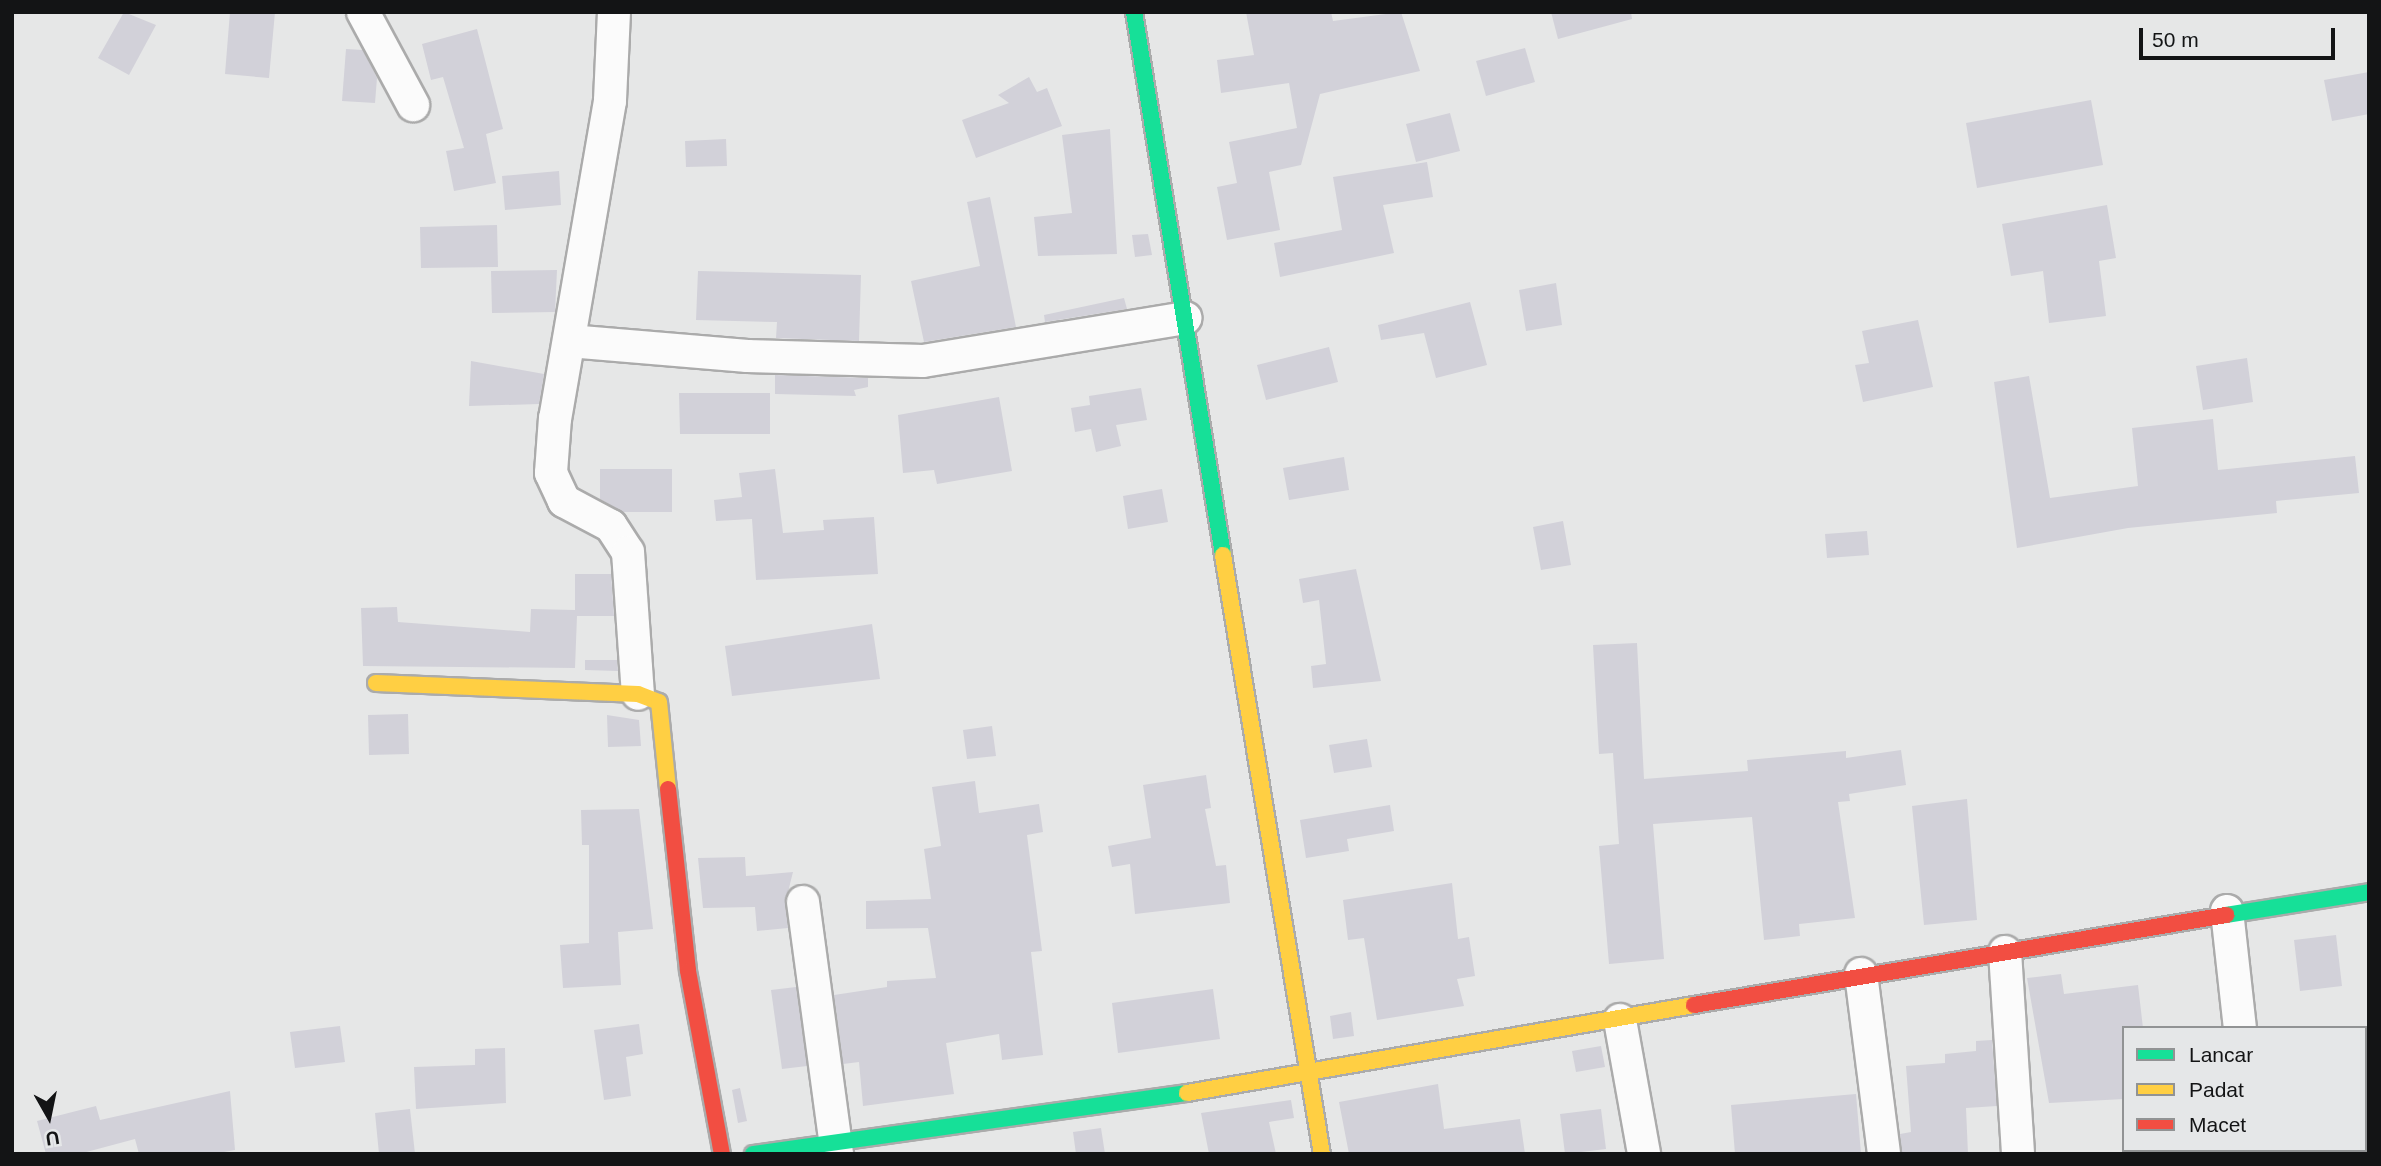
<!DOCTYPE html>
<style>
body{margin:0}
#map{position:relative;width:2381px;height:1166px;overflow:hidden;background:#e6e7e7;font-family:Arial,sans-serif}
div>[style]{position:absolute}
.building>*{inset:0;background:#d2d1d9}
.roads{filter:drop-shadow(2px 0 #ababab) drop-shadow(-2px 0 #ababab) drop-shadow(0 2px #ababab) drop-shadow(0 -2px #ababab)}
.street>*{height:32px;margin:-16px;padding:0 16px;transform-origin:16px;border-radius:16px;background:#fbfbfb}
.fast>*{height:16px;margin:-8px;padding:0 8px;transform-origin:8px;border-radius:8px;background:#16e098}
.slow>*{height:16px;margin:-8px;padding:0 8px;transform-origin:8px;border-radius:8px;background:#ffcf43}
.jam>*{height:16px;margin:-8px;padding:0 8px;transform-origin:8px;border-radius:8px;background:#f24e42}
span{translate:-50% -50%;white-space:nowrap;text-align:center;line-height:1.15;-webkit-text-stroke:5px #e5e7e8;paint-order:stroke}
.frame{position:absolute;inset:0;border:14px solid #131415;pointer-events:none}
.legend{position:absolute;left:2122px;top:1026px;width:245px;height:126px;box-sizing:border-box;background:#e5e7e8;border:2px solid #919394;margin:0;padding:9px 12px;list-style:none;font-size:21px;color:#131415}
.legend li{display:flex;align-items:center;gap:14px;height:35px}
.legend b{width:35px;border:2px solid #919394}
.north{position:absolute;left:14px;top:1082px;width:70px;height:70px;-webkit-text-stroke:5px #e5e7e8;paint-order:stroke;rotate:171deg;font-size:19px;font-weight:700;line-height:28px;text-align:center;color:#131415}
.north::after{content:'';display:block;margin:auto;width:24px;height:32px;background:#131415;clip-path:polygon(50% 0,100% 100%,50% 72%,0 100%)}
.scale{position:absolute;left:2139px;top:28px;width:196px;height:32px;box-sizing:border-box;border:4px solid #131415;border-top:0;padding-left:9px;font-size:21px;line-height:24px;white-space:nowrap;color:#131415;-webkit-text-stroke:5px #e5e7e8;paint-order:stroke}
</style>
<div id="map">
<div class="building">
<i style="clip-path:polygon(124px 12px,156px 25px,129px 75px,98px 58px)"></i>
<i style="clip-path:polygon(230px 12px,275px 12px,269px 78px,225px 74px)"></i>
<i style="clip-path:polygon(1246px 12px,1331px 12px,1333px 21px,1401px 12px,1420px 71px,1320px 94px,1301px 165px,1269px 172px,1280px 230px,1227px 240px,1217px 187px,1237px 183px,1229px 142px,1297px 128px,1289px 83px,1221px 93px,1217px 60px,1254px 55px)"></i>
<i style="clip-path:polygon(1551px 12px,1631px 12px,1632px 19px,1558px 39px)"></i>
<i style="clip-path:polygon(477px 29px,503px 129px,486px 134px,496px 183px,454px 191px,446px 151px,464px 148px,443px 77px,431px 80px,422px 44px)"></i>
<i style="clip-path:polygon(1525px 48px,1535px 82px,1486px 96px,1476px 61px)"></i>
<i style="clip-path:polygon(346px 49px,363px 50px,377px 78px,375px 103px,342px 101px)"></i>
<i style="clip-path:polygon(2369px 72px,2369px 114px,2332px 121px,2324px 80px)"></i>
<i style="clip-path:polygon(1029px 77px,1037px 92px,1047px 88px,1062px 126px,976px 158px,962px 120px,1009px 103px,998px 95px)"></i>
<i style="clip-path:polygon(2091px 100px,2103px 165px,1977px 188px,1966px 123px)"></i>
<i style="clip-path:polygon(1450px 113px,1460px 151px,1416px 162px,1406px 124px)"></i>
<i style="clip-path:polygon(1110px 129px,1117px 254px,1038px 256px,1034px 217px,1072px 213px,1062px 135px)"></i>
<i style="clip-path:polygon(726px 139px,727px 166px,686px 167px,685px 141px)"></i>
<i style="clip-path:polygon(1427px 162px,1433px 197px,1383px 205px,1394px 253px,1280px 277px,1274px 243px,1342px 230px,1333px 177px)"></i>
<i style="clip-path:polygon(559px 171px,561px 205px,505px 210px,502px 176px)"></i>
<i style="clip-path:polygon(990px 197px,1016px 327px,924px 342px,911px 281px,980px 266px,967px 202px)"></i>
<i style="clip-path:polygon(2107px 205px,2116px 258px,2099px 261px,2106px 316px,2049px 323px,2043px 271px,2011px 276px,2002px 224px)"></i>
<i style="clip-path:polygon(497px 225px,498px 267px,421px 268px,420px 227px)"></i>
<i style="clip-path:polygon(1148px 234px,1152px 255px,1135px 257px,1132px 235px)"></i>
<i style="clip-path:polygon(557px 270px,555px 312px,492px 313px,491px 271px)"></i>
<i style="clip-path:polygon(698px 271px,861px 275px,859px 341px,776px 338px,777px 322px,696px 320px)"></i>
<i style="clip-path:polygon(1556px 283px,1562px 325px,1526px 331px,1519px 290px)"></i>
<i style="clip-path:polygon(1124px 298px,1127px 309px,1045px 322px,1044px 315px)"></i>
<i style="clip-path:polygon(1470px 302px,1487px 365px,1436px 378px,1424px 333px,1381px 340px,1378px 325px)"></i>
<i style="clip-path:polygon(1918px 320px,1933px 387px,1863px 402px,1855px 365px,1869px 363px,1862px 331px)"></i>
<i style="clip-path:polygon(1329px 347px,1338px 382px,1266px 400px,1257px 365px)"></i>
<i style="clip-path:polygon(2247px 358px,2253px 402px,2203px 410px,2196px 366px)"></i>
<i style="clip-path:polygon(471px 361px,544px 374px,539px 404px,469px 406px)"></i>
<i style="clip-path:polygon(775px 375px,868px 378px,868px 387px,854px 390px,856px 396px,775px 394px)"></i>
<i style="clip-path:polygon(2029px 376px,2050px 498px,2138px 486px,2132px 428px,2213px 419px,2218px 470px,2355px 456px,2359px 493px,2276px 501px,2277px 513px,2128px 528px,2017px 548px,1994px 382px)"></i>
<i style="clip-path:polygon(1141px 388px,1147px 420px,1116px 425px,1121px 446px,1096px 452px,1091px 429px,1075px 432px,1071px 408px,1090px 405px,1089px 396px)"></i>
<i style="clip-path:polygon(679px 393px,770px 393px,770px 434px,680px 434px)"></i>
<i style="clip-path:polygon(999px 397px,1012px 471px,937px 484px,934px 470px,903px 473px,898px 415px)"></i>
<i style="clip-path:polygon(1344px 457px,1349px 490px,1289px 500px,1283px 468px)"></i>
<i style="clip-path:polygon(600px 469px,672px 469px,672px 512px,622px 512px,600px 499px)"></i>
<i style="clip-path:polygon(775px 469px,783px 533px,824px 530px,823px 520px,874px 517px,878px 574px,756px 580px,752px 519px,716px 521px,714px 500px,742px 497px,739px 473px)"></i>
<i style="clip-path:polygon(1162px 489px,1168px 522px,1128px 529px,1123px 496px)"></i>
<i style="clip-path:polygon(1563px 521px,1571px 565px,1541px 570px,1533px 527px)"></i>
<i style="clip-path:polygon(1867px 531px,1869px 555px,1827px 558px,1825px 534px)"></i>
<i style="clip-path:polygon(1356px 569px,1381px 681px,1313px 688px,1311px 666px,1326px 664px,1319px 600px,1303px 603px,1299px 579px)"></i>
<i style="clip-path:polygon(575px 574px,611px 574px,614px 616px,577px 616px,575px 668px,363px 666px,361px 608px,397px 607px,398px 622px,530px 632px,531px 609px,575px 610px)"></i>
<i style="clip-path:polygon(872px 624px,880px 679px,732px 696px,725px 646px)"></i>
<i style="clip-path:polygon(1637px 643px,1644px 779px,1748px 771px,1747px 760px,1846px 751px,1846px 758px,1901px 750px,1906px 785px,1849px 794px,1850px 801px,1838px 802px,1855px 918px,1799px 924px,1800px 936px,1764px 940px,1752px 817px,1653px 824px,1664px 959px,1609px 964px,1599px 846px,1619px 844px,1613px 753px,1599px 754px,1593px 645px)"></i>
<i style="clip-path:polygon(585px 660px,617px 660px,618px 671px,585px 670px)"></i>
<i style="clip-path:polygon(408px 714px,409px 754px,369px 755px,368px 715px)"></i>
<i style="clip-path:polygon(607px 715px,639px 720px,641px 746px,608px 747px)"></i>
<i style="clip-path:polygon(992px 726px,996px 756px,967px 759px,963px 730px)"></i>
<i style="clip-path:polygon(1367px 739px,1372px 767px,1334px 773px,1329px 745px)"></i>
<i style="clip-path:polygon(1206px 775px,1211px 808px,1205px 809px,1216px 866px,1226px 865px,1230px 903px,1135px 914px,1130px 864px,1112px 867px,1108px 846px,1151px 838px,1143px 785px)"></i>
<i style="clip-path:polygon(975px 781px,979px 813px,1039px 804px,1043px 832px,1027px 835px,1042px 951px,1031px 952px,1043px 1055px,1002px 1060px,999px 1034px,946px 1043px,954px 1094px,863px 1106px,859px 1062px,843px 1064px,834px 995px,887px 987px,887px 981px,936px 978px,928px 928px,866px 929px,866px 901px,931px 899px,924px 849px,941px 846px,932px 787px)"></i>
<i style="clip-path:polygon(1967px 799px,1977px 920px,1924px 925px,1912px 806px)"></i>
<i style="clip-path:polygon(1390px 805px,1394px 831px,1347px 839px,1349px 851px,1306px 858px,1300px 820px)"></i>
<i style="clip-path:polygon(639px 809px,653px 929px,618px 932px,621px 985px,563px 988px,560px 945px,589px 943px,589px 845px,582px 845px,581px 810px)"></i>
<i style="clip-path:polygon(745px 857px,746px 876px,793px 872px,785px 904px,788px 928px,757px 931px,755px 907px,703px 908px,698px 858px)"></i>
<i style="clip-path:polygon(1452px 883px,1458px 939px,1469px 937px,1475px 976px,1457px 979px,1464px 1006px,1377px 1020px,1364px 938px,1348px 940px,1343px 900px)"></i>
<i style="clip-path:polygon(2336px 935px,2342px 986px,2300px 991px,2294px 940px)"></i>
<i style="clip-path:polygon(2061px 974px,2064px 994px,2138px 985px,2143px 1028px,2124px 1028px,2124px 1099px,2049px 1103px,2027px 978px)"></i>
<i style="clip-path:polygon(796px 987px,807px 1066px,782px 1069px,771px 990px)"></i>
<i style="clip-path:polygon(1213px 989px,1220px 1039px,1118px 1053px,1112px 1003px)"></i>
<i style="clip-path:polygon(1351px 1012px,1354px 1036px,1333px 1039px,1330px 1016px)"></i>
<i style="clip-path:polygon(639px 1024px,643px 1054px,626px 1057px,631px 1096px,604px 1100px,594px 1030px)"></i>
<i style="clip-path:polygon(340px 1026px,345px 1062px,295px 1068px,290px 1032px)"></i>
<i style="clip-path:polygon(1992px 1040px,1997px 1106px,1966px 1108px,1968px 1154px,1902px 1154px,1900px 1134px,1911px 1132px,1906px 1066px,1945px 1063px,1945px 1054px,1976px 1051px,1976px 1041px)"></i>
<i style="clip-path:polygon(1601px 1046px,1605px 1067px,1576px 1072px,1572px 1051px)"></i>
<i style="clip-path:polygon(505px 1048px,506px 1103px,416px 1109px,414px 1067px,475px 1065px,475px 1049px)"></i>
<i style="clip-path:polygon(1438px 1084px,1444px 1129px,1520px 1119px,1525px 1154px,1349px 1154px,1339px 1102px)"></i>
<i style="clip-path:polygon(740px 1088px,747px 1121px,738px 1123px,732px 1090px)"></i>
<i style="clip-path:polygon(230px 1091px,235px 1150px,213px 1154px,139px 1154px,135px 1139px,79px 1154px,46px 1154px,37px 1121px,96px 1106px,100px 1120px)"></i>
<i style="clip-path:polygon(1856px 1094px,1861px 1154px,1735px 1154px,1731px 1105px)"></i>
<i style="clip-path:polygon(1291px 1100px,1294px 1118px,1269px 1122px,1276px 1154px,1209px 1154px,1201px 1113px)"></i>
<i style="clip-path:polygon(410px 1109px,415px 1154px,379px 1154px,375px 1113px)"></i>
<i style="clip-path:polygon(1601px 1109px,1606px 1149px,1565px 1154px,1560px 1114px)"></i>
<i style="clip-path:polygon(1101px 1128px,1105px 1154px,1076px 1154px,1073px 1132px)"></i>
</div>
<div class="roads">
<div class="street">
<i style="left:363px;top:12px;width:106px;rotate:61.7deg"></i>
<i style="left:614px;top:12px;width:89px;rotate:92.6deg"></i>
<i style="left:610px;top:101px;width:322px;rotate:99.8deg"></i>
<i style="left:555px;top:418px;width:55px;rotate:94.2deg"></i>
<i style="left:551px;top:473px;width:31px;rotate:65deg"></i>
<i style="left:564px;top:501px;width:53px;rotate:28deg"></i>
<i style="left:611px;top:526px;width:31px;rotate:57deg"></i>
<i style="left:628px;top:552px;width:142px;rotate:86deg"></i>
<i style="left:569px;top:341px;width:179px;rotate:4.8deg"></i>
<i style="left:747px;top:356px;width:176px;rotate:1.6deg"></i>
<i style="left:923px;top:361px;width:266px;rotate:-9.3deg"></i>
<i style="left:803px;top:902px;width:254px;rotate:82.3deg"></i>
<i style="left:2227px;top:911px;width:118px;rotate:83.7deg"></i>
<i style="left:2005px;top:952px;width:202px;rotate:86.3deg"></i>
<i style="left:1861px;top:974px;width:181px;rotate:82.7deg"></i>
<i style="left:1620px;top:1020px;width:136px;rotate:79.8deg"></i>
<i style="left:2255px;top:1150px;width:4px;rotate:90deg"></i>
</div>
<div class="fast">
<i style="left:1134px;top:12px;width:550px;rotate:80.69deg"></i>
<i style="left:2226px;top:915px;width:145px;rotate:-9.1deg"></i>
<i style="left:753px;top:1154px;width:438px;rotate:-8deg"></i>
</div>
<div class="slow">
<i style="left:1223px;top:555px;width:607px;rotate:80.62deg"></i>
<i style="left:376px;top:683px;width:262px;rotate:2.4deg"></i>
<i style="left:638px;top:694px;width:22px;rotate:21deg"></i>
<i style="left:659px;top:702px;width:87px;rotate:84.1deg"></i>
<i style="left:1187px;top:1093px;width:515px;rotate:-9.85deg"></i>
</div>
<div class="jam">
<i style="left:668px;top:789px;width:183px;rotate:83.7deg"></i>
<i style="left:688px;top:971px;width:186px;rotate:79.5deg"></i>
<i style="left:1694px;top:1005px;width:540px;rotate:-9.6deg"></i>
</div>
</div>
<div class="frame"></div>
<ul class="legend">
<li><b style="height:9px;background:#16e098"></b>Lancar</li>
<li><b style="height:9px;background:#ffcf43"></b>Padat</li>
<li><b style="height:9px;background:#f24e42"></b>Macet</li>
</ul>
<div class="north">U</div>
<div class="scale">50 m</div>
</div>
